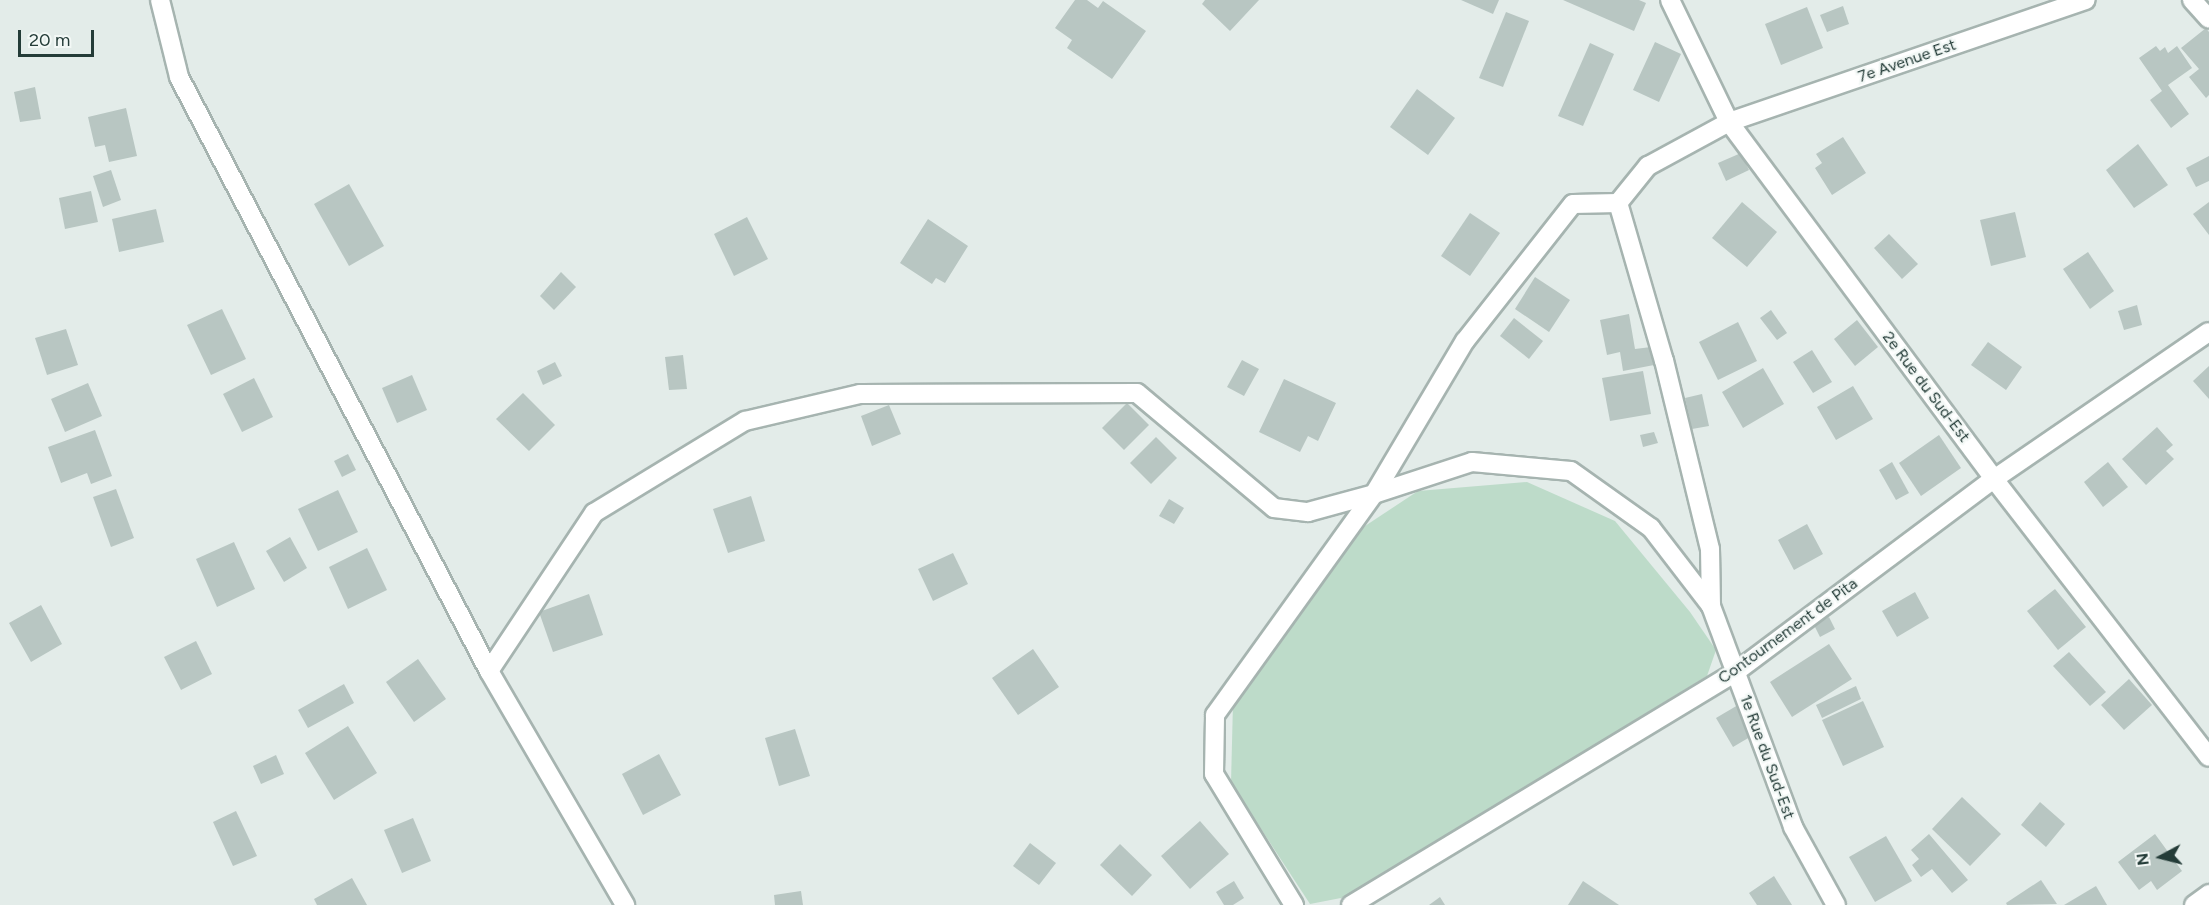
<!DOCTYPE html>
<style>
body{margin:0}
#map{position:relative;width:2209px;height:905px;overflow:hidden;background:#e3ece9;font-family:Figtree,sans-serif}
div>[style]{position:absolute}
.green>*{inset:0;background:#bddbc9}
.building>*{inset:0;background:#b8c6c2}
.roads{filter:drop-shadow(2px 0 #a6b4b0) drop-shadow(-2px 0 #a6b4b0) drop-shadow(0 2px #a6b4b0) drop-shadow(0 -2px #a6b4b0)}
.street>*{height:18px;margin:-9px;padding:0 9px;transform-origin:9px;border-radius:9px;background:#fff}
.secondary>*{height:18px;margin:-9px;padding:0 9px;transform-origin:9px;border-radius:9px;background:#fff}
span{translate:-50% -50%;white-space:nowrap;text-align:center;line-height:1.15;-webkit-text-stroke:4.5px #f3f8f6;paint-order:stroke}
.street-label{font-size:16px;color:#243c38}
.north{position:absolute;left:2131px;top:827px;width:60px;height:60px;-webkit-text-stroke:4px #f3f8f6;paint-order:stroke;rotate:263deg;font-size:16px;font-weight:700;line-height:24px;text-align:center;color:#243c38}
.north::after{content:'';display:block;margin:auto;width:21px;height:27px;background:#243c38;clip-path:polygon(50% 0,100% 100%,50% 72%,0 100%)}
.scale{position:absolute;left:18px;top:30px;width:76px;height:27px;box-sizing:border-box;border:3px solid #243c38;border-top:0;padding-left:8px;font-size:18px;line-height:21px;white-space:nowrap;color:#243c38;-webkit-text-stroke:4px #f3f8f6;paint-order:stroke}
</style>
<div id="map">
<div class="green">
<i style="clip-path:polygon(1527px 482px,1615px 521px,1690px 612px,1716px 650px,1707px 676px,1346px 897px,1310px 904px,1231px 783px,1233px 703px,1359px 530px,1418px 491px)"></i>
</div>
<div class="building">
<i style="clip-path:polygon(1075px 0,1087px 0,1098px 8px,1103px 1px,1146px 31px,1112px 79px,1067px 48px,1072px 40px,1055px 28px)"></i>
<i style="clip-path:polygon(1205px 0,1259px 0,1230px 31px,1202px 4px)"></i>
<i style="clip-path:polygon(1461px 0,1499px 0,1493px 14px)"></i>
<i style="clip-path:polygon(1563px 0,1639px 0,1646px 3px,1634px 31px)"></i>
<i style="clip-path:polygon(1843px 6px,1849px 24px,1827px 32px,1820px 15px)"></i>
<i style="clip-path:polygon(1807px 7px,1823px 48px,1781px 65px,1765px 24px)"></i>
<i style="clip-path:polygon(1506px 12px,1529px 21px,1503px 87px,1479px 78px)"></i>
<i style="clip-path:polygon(2206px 28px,2209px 32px,2209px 95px,2206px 98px,2189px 77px,2199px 69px,2181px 48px)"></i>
<i style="clip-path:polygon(1655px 42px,1681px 54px,1659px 102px,1633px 90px)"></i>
<i style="clip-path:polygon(1590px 43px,1614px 54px,1583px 126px,1558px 116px)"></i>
<i style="clip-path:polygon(2156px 46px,2160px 51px,2165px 47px,2168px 53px,2177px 46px,2192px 68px,2168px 85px,2189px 114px,2171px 128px,2150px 100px,2162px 91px,2139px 58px)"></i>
<i style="clip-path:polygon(35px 87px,41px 119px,20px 122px,14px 92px)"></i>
<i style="clip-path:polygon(1417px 89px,1455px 118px,1428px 155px,1390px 127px)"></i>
<i style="clip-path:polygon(126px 108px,137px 156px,109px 162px,105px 145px,95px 147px,88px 117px)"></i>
<i style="clip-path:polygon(1843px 137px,1866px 173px,1832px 195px,1815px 168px,1822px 163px,1816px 154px)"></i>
<i style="clip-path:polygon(2138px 144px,2168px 185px,2134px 208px,2106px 170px)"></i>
<i style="clip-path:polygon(1741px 153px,1749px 170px,1726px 181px,1718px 163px)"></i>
<i style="clip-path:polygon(2209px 156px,2209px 181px,2196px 187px,2186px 168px)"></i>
<i style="clip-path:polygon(111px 170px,121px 200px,103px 207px,93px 176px)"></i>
<i style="clip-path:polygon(349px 184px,384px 246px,349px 266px,314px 204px)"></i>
<i style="clip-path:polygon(91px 191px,98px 222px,65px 229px,59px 198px)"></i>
<i style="clip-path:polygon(1742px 202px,1777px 232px,1747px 267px,1712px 238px)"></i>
<i style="clip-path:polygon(2209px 202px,2209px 235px,2193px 214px)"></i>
<i style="clip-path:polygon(156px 209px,164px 242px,119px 252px,112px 219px)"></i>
<i style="clip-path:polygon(2015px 212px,2026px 257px,1991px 266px,1980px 220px)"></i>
<i style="clip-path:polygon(1470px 213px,1500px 233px,1470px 276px,1441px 256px)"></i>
<i style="clip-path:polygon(747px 217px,768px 259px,734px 276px,714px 234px)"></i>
<i style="clip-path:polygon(928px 219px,968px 246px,945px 283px,936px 278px,932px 284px,900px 263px)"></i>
<i style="clip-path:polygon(1889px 234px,1918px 264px,1902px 279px,1874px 248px)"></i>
<i style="clip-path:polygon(2088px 252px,2114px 291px,2090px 309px,2063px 269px)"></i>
<i style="clip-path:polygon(561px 272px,576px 287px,554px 310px,540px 296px)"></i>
<i style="clip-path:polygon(1535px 277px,1570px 300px,1549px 332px,1515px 309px)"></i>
<i style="clip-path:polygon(2137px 305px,2142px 325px,2124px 330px,2118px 311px)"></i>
<i style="clip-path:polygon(222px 309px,246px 359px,211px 375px,187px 325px)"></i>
<i style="clip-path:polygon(1771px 310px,1787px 333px,1777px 340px,1760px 318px)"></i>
<i style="clip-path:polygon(1629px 314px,1635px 349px,1651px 347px,1654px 365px,1623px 371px,1620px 352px,1607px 355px,1600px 320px)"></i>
<i style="clip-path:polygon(1514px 318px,1543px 341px,1529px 359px,1500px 336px)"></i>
<i style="clip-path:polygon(1857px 320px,1878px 347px,1855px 366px,1834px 339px)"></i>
<i style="clip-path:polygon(1738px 322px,1757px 361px,1718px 380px,1699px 342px)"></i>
<i style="clip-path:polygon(66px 329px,78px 365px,47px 375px,35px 338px)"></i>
<i style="clip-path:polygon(1988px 342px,2022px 367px,2006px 390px,1971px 365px)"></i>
<i style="clip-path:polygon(1812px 350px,1832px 382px,1813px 393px,1793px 362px)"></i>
<i style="clip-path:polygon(683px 355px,687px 389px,669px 390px,665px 357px)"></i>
<i style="clip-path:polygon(1242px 360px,1259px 369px,1244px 396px,1227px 387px)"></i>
<i style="clip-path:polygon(555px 362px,562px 376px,543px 385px,537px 371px)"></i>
<i style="clip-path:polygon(2209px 366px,2209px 399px,2193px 381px)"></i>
<i style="clip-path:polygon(1763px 368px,1784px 404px,1743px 428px,1722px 392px)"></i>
<i style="clip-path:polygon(1643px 371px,1651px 414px,1610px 421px,1602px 378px)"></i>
<i style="clip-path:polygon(412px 375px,427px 410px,397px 423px,382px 388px)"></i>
<i style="clip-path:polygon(254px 378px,273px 417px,242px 432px,223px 394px)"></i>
<i style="clip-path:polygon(1284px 379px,1336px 403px,1318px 441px,1308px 436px,1300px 452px,1259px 432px)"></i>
<i style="clip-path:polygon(88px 383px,102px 416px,65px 432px,51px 399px)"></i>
<i style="clip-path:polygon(1853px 386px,1873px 419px,1836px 440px,1817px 407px)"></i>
<i style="clip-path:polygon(523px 393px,555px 425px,529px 451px,496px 419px)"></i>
<i style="clip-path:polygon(1702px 394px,1709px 426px,1692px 429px,1685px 398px)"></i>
<i style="clip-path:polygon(1127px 403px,1149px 425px,1124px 450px,1102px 428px)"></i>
<i style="clip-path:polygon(889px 405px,901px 434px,872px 446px,861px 416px)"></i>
<i style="clip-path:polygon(2157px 427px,2173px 445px,2166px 451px,2174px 459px,2146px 485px,2122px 459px)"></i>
<i style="clip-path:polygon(95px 430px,112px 476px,91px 484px,87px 473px,61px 483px,48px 447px)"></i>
<i style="clip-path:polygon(1654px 432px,1658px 443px,1643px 447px,1640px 435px)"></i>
<i style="clip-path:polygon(1939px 435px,1961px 468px,1921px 496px,1899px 463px)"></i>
<i style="clip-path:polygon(1156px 437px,1177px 458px,1151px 484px,1130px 463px)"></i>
<i style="clip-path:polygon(348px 454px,356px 470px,342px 477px,334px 461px)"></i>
<i style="clip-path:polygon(1892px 462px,1909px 493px,1896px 500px,1879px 470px)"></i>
<i style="clip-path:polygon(2108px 462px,2128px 487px,2103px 507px,2084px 482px)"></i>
<i style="clip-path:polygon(116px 489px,134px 538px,111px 547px,93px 497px)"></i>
<i style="clip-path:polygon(338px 490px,358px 532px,318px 551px,298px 509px)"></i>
<i style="clip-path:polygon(751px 496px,765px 541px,728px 553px,713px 509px)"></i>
<i style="clip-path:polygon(1169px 499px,1184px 508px,1174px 524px,1159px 516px)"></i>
<i style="clip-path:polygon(1807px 524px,1823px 554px,1794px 570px,1778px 540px)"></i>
<i style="clip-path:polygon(290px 537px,307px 568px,284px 582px,266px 551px)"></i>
<i style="clip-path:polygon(234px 542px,255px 589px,217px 607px,196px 559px)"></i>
<i style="clip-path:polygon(367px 548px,387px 590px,348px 609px,329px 567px)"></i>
<i style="clip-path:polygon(953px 553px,968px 584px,933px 601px,918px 569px)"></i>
<i style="clip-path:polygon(2055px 589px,2086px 627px,2058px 650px,2027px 611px)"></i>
<i style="clip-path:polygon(1915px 592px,1929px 618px,1897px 637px,1882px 611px)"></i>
<i style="clip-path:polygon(589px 594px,603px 635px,553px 652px,539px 612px)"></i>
<i style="clip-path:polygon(41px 605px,62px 644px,31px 662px,9px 623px)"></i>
<i style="clip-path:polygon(1829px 617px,1835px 629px,1820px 637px,1814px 625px)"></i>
<i style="clip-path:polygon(196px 641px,212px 674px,181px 690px,164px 657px)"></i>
<i style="clip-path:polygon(1829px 644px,1852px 679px,1792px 717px,1770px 682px)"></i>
<i style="clip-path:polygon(1033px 649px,1059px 687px,1018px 715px,992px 678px)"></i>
<i style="clip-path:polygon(2069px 652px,2106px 692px,2090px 706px,2053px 666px)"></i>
<i style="clip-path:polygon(418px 659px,446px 699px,414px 722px,386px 682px)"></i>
<i style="clip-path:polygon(2129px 679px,2152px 705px,2124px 730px,2101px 705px)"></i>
<i style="clip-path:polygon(344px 684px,354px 703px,308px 728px,298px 710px)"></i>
<i style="clip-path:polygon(1856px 686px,1861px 699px,1822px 718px,1816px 705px)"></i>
<i style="clip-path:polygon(1863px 701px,1884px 747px,1843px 766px,1822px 720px)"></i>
<i style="clip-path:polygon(1738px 705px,1755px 734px,1733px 747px,1716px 718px)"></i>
<i style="clip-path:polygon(348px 726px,377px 773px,334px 800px,305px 753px)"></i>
<i style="clip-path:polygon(795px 729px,810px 776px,779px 786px,765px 738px)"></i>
<i style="clip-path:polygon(659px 754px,681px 795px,643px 815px,622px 774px)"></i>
<i style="clip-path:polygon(276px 755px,284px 774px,261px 784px,253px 766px)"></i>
<i style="clip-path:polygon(1962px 797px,2001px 834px,1970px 866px,1932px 829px)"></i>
<i style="clip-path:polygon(2040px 802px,2065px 824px,2046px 847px,2021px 825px)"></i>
<i style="clip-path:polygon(236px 811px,257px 856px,233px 866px,213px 822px)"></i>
<i style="clip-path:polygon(413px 818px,431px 861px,402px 873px,384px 830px)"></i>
<i style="clip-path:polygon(1200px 821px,1229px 854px,1190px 889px,1161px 856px)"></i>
<i style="clip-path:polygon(1929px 834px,1968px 880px,1952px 893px,1932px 869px,1921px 877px,1912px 865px,1919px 859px,1911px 850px)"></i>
<i style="clip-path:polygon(2155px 834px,2182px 871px,2157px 890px,2151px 881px,2139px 890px,2118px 862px)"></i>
<i style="clip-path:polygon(1886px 836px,1912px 881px,1875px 902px,1849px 857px)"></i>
<i style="clip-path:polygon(1030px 843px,1056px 863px,1039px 885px,1013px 866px)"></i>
<i style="clip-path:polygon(1120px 844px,1152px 875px,1132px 896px,1100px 865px)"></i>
<i style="clip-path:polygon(1774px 876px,1792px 905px,1757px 905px,1749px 893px)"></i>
<i style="clip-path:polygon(352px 878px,367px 905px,317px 905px,314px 899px)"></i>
<i style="clip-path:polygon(2041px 880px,2057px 904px,2007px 905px,2006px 903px)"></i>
<i style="clip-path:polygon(1234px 881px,1244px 898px,1233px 905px,1224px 905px,1216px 892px)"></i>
<i style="clip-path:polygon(1583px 881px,1619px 905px,1568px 905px)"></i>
<i style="clip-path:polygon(2096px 886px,2107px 905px,2064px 905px)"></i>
<i style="clip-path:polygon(801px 891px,803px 905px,775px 905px,774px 895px)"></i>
<i style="clip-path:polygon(1440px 897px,1445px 905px,1429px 905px)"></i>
</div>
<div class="roads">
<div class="street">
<i style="left:160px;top:0;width:79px;rotate:76.1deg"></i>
<i style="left:179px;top:77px;width:670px;rotate:62.44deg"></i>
<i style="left:489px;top:671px;width:271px;rotate:59.8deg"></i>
<i style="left:2192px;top:0;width:25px;rotate:48deg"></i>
<i style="left:1711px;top:606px;width:57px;rotate:-91deg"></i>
<i style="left:1710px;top:549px;width:194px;rotate:-103.7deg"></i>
<i style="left:1664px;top:361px;width:165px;rotate:-106.2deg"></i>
<i style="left:1618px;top:203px;width:48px;rotate:-51deg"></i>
<i style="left:1648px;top:166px;width:92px;rotate:-28.5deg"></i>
<i style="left:1729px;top:122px;width:377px;rotate:-18.9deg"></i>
<i style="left:489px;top:671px;width:190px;rotate:-56.4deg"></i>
<i style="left:594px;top:513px;width:177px;rotate:-31.4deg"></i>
<i style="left:745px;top:421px;width:118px;rotate:-13.2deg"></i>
<i style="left:860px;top:394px;width:277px;rotate:-0.2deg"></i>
<i style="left:1137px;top:393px;width:179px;rotate:40deg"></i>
<i style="left:1274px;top:508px;width:34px;rotate:7deg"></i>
<i style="left:1308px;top:512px;width:68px;rotate:-15.3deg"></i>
<i style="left:1374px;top:494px;width:103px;rotate:-18.1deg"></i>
<i style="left:1472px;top:462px;width:99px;rotate:5.2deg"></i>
<i style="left:1571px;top:471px;width:98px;rotate:35.5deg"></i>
<i style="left:1651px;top:528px;width:98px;rotate:52.4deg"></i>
<i style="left:1711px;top:606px;width:236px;rotate:69.6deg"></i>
<i style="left:1793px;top:827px;width:89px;rotate:61.1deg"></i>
<i style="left:1294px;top:905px;width:153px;rotate:-121.4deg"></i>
<i style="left:1214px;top:774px;width:59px;rotate:-89deg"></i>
<i style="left:1215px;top:715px;width:272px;rotate:-54.3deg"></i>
<i style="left:1374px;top:494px;width:178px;rotate:-59.3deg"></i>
<i style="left:1465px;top:341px;width:174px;rotate:-51.8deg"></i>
<i style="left:1573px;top:204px;width:45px;rotate:-1.3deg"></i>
<i style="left:1351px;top:905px;width:451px;rotate:-31.2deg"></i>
<i style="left:1737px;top:671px;width:321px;rotate:-36.8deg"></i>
<i style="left:1994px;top:479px;width:260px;rotate:-34.4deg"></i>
<i style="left:2194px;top:905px;width:19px;rotate:-36deg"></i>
</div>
<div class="secondary">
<i style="left:1670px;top:0;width:136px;rotate:64.2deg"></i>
<i style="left:1729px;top:122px;width:445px;rotate:53.4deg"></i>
<i style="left:1994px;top:479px;width:351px;rotate:52.3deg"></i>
</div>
</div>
<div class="street-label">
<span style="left:1907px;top:61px;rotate:-19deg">7e Avenue Est</span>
<span style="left:1926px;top:387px;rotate:53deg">2e Rue du Sud-Est</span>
<span style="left:1788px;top:631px;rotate:-36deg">Contournement de Pita</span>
<span style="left:1767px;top:757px;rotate:70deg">1e Rue du Sud-Est</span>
</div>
<div class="north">N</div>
<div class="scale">20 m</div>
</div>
